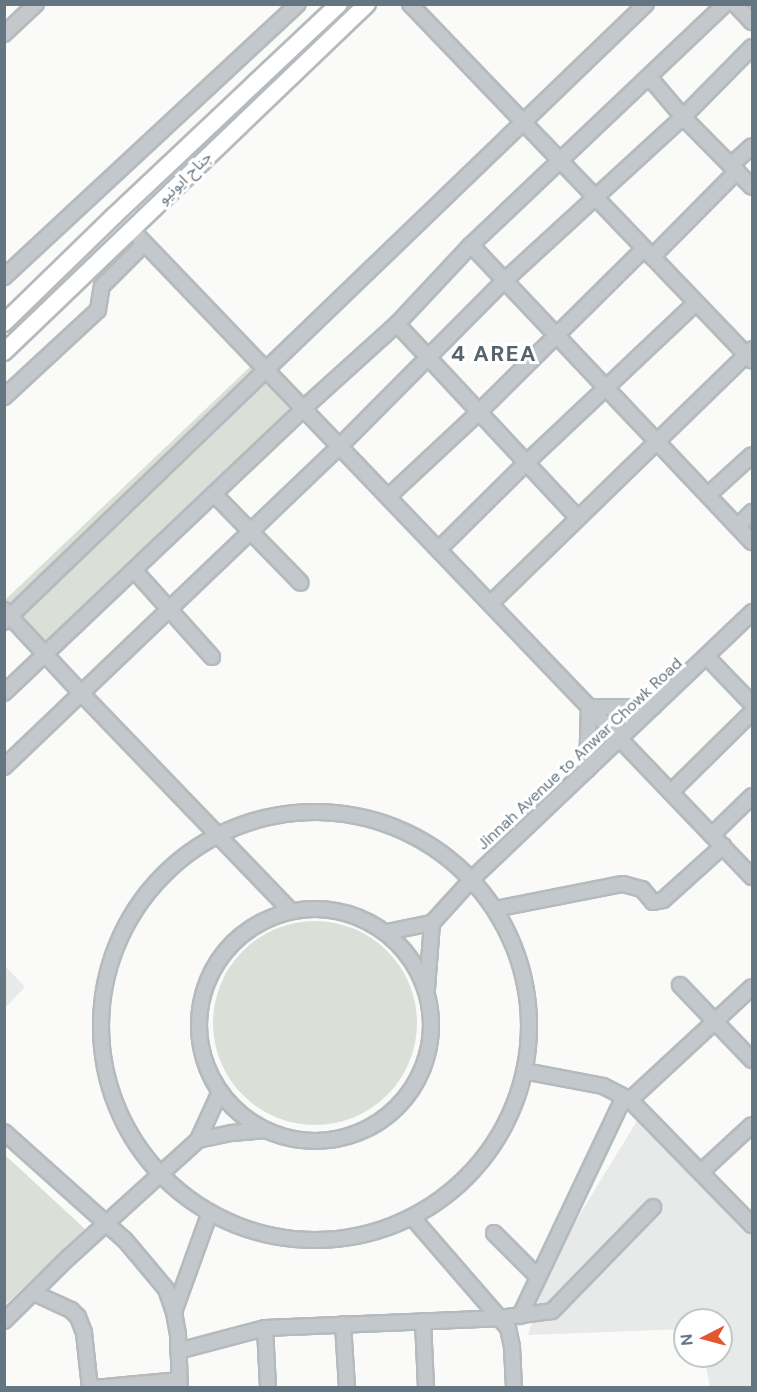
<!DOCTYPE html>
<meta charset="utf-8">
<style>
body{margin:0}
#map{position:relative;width:757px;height:1392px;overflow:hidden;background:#fafaf8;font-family:"DM Sans","Noto Sans Arabic",sans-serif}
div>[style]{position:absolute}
.built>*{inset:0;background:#e8e9e9}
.green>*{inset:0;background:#dadfd7}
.round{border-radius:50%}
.roads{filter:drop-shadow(2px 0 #b5babe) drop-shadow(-2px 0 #b5babe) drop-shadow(0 2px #b5babe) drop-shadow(0 -2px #b5babe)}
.minor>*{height:14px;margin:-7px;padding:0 7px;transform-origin:7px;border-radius:7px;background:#c3c8cc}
.minor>.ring{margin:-7px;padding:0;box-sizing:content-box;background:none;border:14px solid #c3c8cc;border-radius:50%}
.major>*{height:16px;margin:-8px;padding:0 8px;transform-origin:8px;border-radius:8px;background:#fff}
span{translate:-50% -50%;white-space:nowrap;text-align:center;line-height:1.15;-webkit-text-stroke:6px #fff;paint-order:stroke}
.street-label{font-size:16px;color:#657683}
.district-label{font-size:22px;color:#57646e;font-weight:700;letter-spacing:1.5px}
.frame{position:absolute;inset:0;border:6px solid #657683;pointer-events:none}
.north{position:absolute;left:673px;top:1308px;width:60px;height:60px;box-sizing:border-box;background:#fff;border:2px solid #c1c8cd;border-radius:50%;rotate:264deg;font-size:16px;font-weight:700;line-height:24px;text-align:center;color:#657683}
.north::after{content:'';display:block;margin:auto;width:21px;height:27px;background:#e4572e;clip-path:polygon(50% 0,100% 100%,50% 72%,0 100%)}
</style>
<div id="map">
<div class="built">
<i style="clip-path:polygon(5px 966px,25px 987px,5px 1008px)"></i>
<i style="clip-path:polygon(640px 1116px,752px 1232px,752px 1387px,710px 1387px,704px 1356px,721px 1356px,721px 1320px,685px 1320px,685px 1329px,528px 1335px,550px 1263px)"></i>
</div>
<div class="green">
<i style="clip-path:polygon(253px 364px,290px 401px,289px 415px,54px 638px,40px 641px,5px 600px)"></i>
<i class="round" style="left:213px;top:921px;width:204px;height:204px"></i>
<i style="clip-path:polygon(5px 1155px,85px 1229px,5px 1305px,4px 1305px)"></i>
</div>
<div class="roads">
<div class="minor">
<i style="left:410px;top:4px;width:494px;rotate:46.2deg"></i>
<i style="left:735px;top:4px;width:25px;rotate:47deg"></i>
<i style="left:4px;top:34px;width:44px;rotate:-43.2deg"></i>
<i style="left:650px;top:78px;width:51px;rotate:49.8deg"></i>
<i style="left:683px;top:117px;width:98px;rotate:45.4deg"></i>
<i style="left:731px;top:165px;width:28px;rotate:-42deg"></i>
<i style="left:131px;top:229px;width:898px;rotate:46.22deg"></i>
<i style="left:471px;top:245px;width:409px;rotate:46.6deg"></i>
<i style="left:652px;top:257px;width:121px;rotate:-45.3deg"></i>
<i style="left:4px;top:277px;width:401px;rotate:-42.9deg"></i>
<i style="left:397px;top:324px;width:264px;rotate:47deg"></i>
<i style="left:4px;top:397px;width:128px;rotate:-42.8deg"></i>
<i style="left:98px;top:310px;width:24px;rotate:-81deg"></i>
<i style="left:102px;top:286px;width:59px;rotate:-45deg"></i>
<i style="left:214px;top:494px;width:124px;rotate:45.7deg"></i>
<i style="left:708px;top:495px;width:59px;rotate:-42.3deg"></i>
<i style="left:389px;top:496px;width:123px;rotate:-43deg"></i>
<i style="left:479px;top:412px;width:232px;rotate:-44.7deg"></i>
<i style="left:738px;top:526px;width:20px;rotate:-45deg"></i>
<i style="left:439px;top:549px;width:122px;rotate:-44.7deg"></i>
<i style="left:526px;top:463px;width:233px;rotate:-43.3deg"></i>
<i style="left:134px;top:570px;width:117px;rotate:48.1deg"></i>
<i style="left:491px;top:603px;width:364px;rotate:-44.2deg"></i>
<i style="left:4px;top:610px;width:113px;rotate:47.1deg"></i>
<i style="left:81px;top:693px;width:301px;rotate:46.1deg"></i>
<i style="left:4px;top:622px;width:891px;rotate:-43.91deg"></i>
<i style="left:707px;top:657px;width:65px;rotate:46.2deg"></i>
<i style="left:4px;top:693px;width:415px;rotate:-43.5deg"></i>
<i style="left:305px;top:407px;width:124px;rotate:-42.1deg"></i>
<i style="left:397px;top:324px;width:108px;rotate:-46.9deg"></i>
<i style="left:471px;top:245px;width:350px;rotate:-43.5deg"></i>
<i style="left:4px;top:767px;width:466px;rotate:-43.7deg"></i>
<i style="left:341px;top:445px;width:231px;rotate:-45.2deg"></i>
<i style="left:504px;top:281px;width:243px;rotate:-42.5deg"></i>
<i style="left:683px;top:117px;width:98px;rotate:-45.4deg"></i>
<i style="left:587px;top:770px;width:63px;rotate:-88.2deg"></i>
<i style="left:589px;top:707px;width:64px"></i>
<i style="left:671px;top:792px;width:114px;rotate:-44.6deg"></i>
<i class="ring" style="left:101px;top:812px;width:414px;height:414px"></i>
<i style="left:712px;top:835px;width:56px;rotate:-44.3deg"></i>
<i class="ring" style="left:199px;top:909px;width:218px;height:218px"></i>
<i style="left:495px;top:909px;width:130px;rotate:-11.1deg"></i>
<i style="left:623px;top:884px;width:20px;rotate:15deg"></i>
<i style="left:642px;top:889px;width:17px;rotate:50deg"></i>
<i style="left:653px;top:902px;width:10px;rotate:-11deg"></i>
<i style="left:663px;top:900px;width:81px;rotate:-42deg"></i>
<i style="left:432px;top:923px;width:59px;rotate:-47.7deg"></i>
<i style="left:472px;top:879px;width:387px;rotate:-43.6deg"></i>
<i style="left:387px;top:932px;width:46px;rotate:-11.3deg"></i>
<i style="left:680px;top:985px;width:104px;rotate:46.2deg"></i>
<i style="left:427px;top:989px;width:66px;rotate:-85.7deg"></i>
<i style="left:524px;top:1071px;width:80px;rotate:10.8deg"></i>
<i style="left:603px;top:1086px;width:30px;rotate:27deg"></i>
<i style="left:630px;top:1100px;width:175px;rotate:45.7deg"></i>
<i style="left:630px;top:1100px;width:166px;rotate:-42.8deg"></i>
<i style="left:4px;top:1132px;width:162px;rotate:41.8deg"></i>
<i style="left:125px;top:1240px;width:64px;rotate:50.1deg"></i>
<i style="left:166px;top:1289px;width:24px;rotate:71deg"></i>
<i style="left:174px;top:1312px;width:22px;rotate:80deg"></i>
<i style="left:178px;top:1334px;width:54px;rotate:87.9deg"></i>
<i style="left:198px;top:1140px;width:35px;rotate:-12deg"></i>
<i style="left:232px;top:1133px;width:32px;rotate:-5deg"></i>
<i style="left:701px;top:1172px;width:69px;rotate:-42.7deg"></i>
<i style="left:412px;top:1217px;width:147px;rotate:49.1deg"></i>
<i style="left:508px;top:1328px;width:19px;rotate:78deg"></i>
<i style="left:512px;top:1347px;width:41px;rotate:87.2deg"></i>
<i style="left:494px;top:1233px;width:62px;rotate:45deg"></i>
<i style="left:34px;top:1293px;width:41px;rotate:24.7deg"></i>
<i style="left:71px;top:1310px;width:10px;rotate:45deg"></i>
<i style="left:78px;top:1317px;width:17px;rotate:69deg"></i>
<i style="left:84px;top:1333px;width:55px;rotate:83.8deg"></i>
<i style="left:174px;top:1312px;width:106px;rotate:-70.2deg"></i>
<i style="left:520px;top:1316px;width:242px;rotate:-64.6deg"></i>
<i style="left:4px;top:1321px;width:91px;rotate:-44.6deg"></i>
<i style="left:69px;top:1257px;width:174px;rotate:-42.2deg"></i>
<i style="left:198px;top:1140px;width:53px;rotate:-65.4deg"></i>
<i style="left:423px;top:1321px;width:67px;rotate:87.4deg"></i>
<i style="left:343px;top:1324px;width:64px;rotate:86.4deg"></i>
<i style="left:265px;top:1328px;width:60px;rotate:87.1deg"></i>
<i style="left:178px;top:1351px;width:90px;rotate:-14.8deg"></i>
<i style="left:265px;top:1328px;width:234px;rotate:-2.4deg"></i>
<i style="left:499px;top:1318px;width:53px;rotate:-7.5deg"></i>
<i style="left:552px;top:1311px;width:145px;rotate:-45.8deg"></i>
<i style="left:94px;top:1388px;width:86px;rotate:-5.3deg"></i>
</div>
<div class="major">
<i style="left:4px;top:323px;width:153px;rotate:-44.2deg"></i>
<i style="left:114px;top:216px;width:309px;rotate:-43.3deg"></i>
<i style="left:4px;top:352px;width:503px;rotate:-43.79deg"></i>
</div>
</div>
<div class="street-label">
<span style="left:185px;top:178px;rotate:-44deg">جناح ایونیو</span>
<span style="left:580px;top:754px;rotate:-43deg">Jinnah Avenue to Anwar Chowk Road</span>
</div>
<div class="district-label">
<span style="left:494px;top:354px">4 AREA</span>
</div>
<div class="frame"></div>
<div class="north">N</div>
</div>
